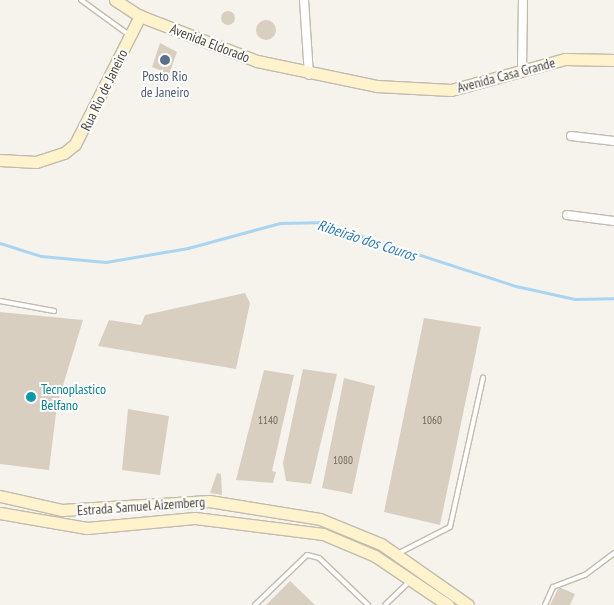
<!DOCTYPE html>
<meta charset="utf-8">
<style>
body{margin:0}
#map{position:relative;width:614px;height:605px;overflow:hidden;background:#f6f3ec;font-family:"PT Sans Narrow",sans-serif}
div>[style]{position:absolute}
.stream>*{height:2.5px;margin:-1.25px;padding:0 1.25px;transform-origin:1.25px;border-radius:1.25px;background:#a9d4f2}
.building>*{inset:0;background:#d8cfc1}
.round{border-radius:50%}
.roads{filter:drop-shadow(1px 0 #c2bbae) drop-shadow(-1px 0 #c2bbae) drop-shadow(0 1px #c2bbae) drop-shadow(0 -1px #c2bbae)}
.lane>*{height:4px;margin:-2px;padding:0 2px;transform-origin:2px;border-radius:2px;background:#fff}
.street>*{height:8px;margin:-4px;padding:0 4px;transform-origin:4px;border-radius:4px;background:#fff}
.secondary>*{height:11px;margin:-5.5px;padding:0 5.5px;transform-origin:5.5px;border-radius:5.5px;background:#fff3cd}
.dots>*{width:14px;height:14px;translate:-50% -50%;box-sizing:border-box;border:2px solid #fff;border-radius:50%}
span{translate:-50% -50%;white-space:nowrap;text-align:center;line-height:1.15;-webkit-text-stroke:4px #fff;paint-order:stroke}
.number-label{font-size:11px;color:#6e675b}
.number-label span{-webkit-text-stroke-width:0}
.street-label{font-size:14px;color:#4b4439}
.service-label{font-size:14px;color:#4e5e75}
.culture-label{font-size:14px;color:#0d838f}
.left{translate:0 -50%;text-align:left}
.water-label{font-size:15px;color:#2e7ab2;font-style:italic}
</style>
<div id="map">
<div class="stream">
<i style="left:0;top:243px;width:43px;rotate:17.6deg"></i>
<i style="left:41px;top:256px;width:65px;rotate:5.3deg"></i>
<i style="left:106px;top:262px;width:83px;rotate:-9.7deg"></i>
<i style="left:188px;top:248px;width:95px;rotate:-15.2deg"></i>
<i style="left:280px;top:223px;width:39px;rotate:-1deg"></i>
<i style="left:319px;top:222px;width:207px;rotate:18deg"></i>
<i style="left:516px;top:286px;width:60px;rotate:12.4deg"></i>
<i style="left:575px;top:299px;width:39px;rotate:-1deg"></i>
</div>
<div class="building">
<i class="round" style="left:221px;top:11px;width:14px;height:14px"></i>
<i class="round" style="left:256px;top:20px;width:20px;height:20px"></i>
<i style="clip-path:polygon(160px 43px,177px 52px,169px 74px,152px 67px)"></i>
<i style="clip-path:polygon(245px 293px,250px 303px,236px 369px,98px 346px,109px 320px,141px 325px,145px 315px)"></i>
<i style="clip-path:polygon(0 312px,83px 320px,57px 405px,49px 470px,0 464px)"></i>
<i style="clip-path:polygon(424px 318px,481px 327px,440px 525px,384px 512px)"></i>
<i style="clip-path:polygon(303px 369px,337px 374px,311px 484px,286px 481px,283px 463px)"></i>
<i style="clip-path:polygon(264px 370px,294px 375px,272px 471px,276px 472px,273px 483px,236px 480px)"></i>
<i style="clip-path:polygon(344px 378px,375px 386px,352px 494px,322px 488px)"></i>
<i style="clip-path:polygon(128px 409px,169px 416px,160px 475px,122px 470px)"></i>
<i style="clip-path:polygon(217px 473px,221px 474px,222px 495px,210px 493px)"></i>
<i style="clip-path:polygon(290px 581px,315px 605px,266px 605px)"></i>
<i style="clip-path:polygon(559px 587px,575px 594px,570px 605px,550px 605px)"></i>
</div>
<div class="roads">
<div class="lane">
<i style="left:81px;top:0;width:58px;rotate:35.9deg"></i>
<i style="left:0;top:301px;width:55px;rotate:10.5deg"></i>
<i style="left:399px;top:553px;width:57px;rotate:-27deg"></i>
<i style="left:450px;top:527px;width:153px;rotate:-77.5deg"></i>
<i style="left:255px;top:605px;width:72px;rotate:-43.9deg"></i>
<i style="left:307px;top:555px;width:12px;rotate:14deg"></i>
<i style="left:319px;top:558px;width:68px;rotate:43.8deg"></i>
<i style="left:385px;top:605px;width:35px;rotate:-44deg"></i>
<i style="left:545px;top:605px;width:20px;rotate:-66deg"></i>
<i style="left:553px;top:587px;width:34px;rotate:-21deg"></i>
<i style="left:585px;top:575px;width:36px;rotate:-37deg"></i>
</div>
<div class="street">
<i style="left:304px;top:0;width:75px;rotate:86.2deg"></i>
<i style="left:522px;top:70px;width:70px;rotate:-89.2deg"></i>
<i style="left:571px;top:136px;width:43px;rotate:6.6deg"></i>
<i style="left:567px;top:215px;width:47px;rotate:7.3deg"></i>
</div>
<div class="secondary">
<i style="left:115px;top:0;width:30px;rotate:33deg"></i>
<i style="left:140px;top:16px;width:125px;rotate:21deg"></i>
<i style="left:257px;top:61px;width:123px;rotate:11.8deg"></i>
<i style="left:377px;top:86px;width:74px;rotate:3.1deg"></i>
<i style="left:451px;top:90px;width:118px;rotate:-15.2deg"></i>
<i style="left:565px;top:59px;width:49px;rotate:1.2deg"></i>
<i style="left:0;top:160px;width:36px;rotate:3deg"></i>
<i style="left:36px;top:162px;width:29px;rotate:-18deg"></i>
<i style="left:64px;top:153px;width:14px;rotate:-39deg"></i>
<i style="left:75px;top:144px;width:144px;rotate:-63.1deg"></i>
<i style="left:0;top:496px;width:64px;rotate:12.7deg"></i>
<i style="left:62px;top:510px;width:147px;rotate:-3.5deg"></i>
<i style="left:209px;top:501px;width:112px;rotate:9.2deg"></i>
<i style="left:320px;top:519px;width:66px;rotate:22.3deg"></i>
<i style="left:381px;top:544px;width:106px;rotate:35deg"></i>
<i style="left:0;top:513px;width:88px;rotate:9.8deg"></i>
<i style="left:87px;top:528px;width:108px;rotate:-5.3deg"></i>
<i style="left:195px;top:518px;width:129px;rotate:7.1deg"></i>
<i style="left:323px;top:534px;width:56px;rotate:22.9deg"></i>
<i style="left:375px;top:556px;width:88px;rotate:33.9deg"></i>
</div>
</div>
<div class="dots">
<i style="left:165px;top:60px;background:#5c6f8a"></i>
<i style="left:31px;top:397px;background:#0f9aa8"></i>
</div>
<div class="number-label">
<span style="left:268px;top:420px">1140</span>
<span style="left:432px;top:420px">1060</span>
<span style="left:343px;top:460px">1080</span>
</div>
<div class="street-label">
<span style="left:210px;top:43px;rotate:21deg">Avenida Eldorado</span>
<span style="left:506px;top:75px;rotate:-15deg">Avenida Casa Grande</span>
<span style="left:104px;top:90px;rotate:-64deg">Rua Rio de Janeiro</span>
<span style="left:141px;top:506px;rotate:-4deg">Estrada Samuel Aizemberg</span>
</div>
<div class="service-label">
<span style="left:165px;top:84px">Posto Rio<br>de Janeiro</span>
</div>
<div class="culture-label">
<span class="left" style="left:41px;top:397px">Tecnoplastico<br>Belfano</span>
</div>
<div class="water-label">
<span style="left:367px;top:240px;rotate:18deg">Ribeirão dos Couros</span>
</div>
</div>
